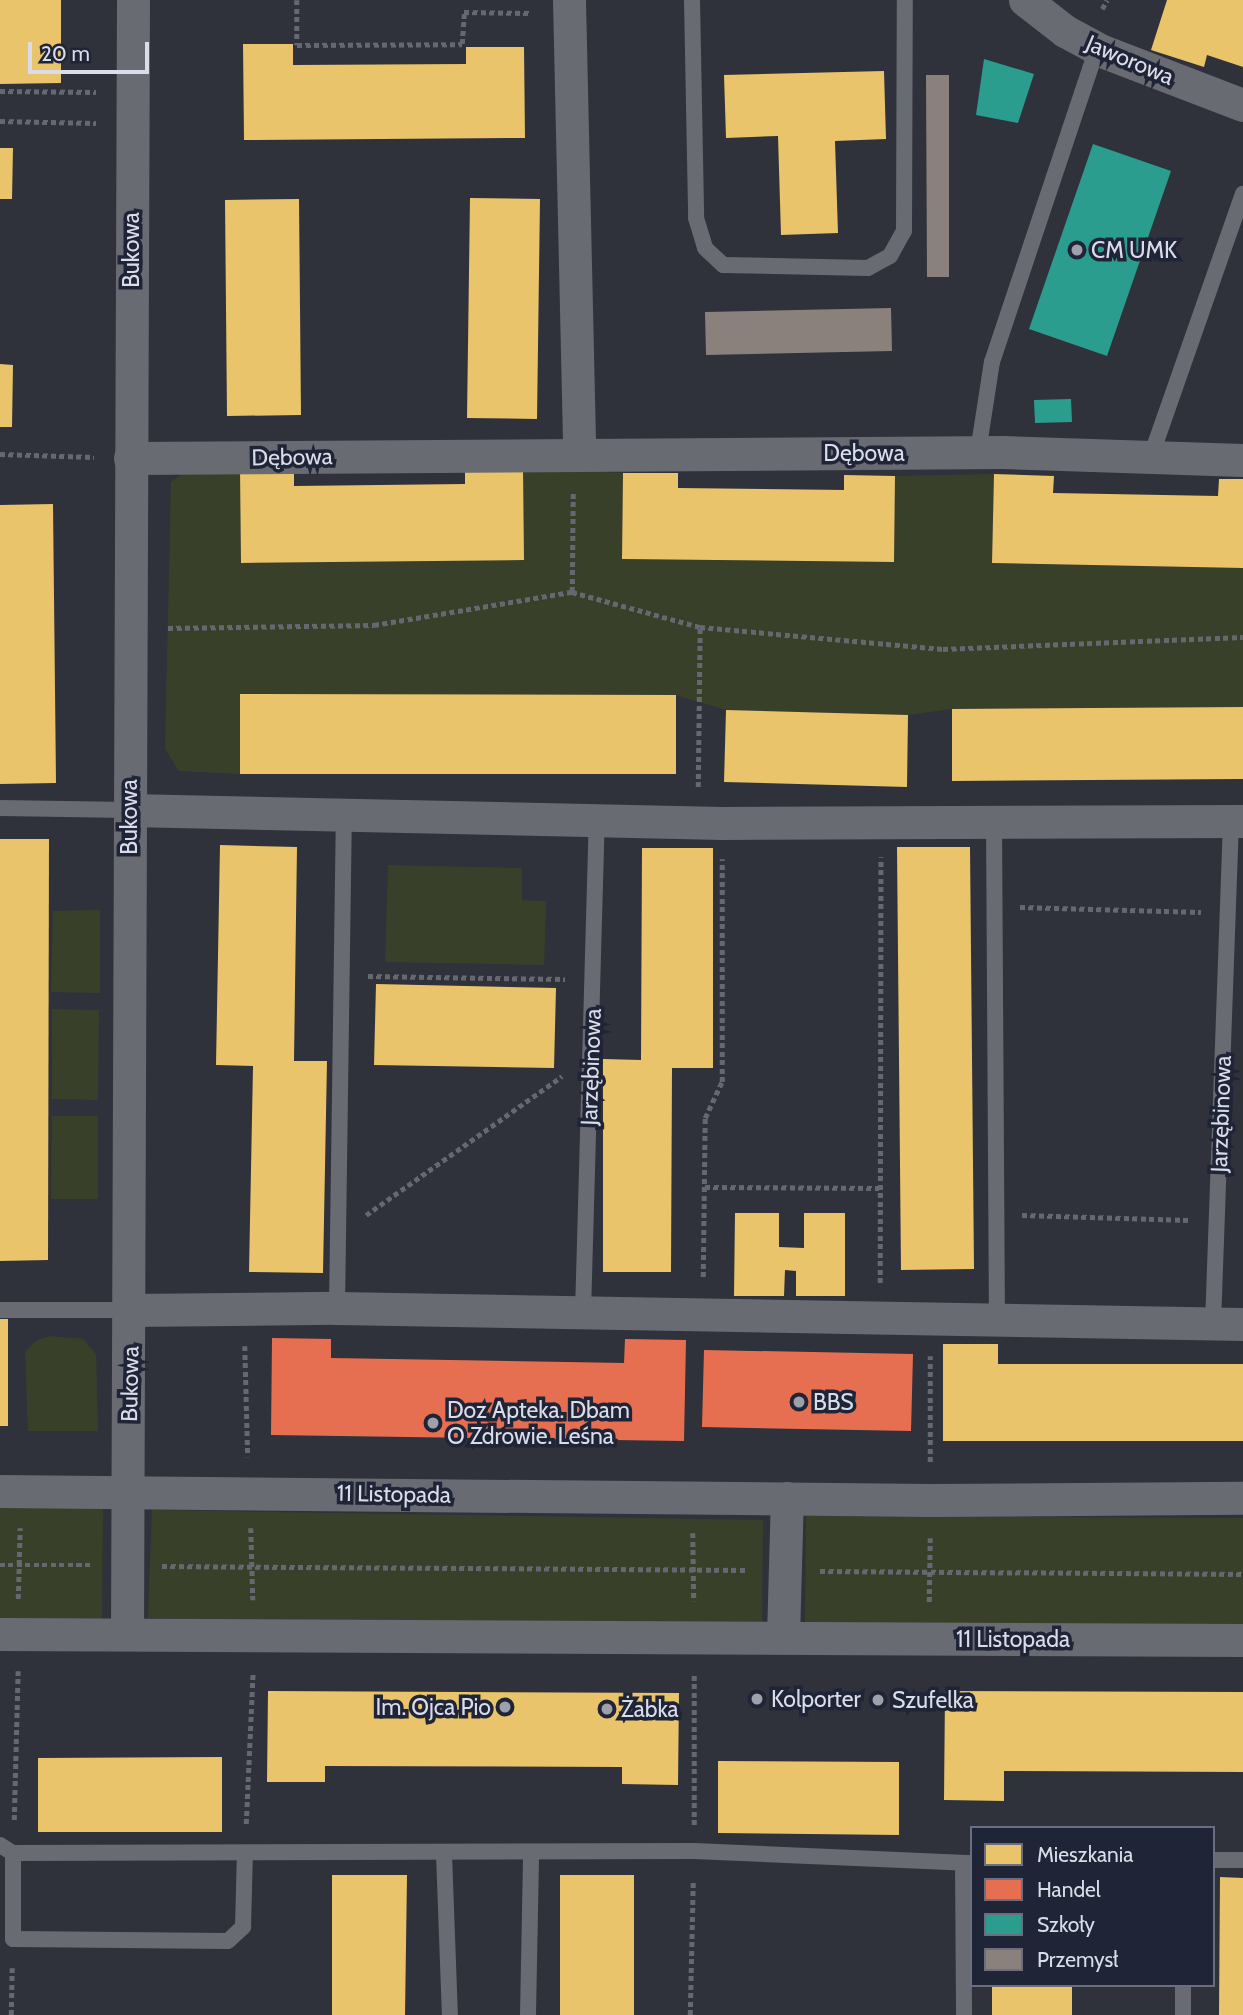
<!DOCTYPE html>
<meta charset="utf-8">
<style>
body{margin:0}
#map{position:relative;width:1243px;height:2015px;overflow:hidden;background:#2f323b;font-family:Cabin,sans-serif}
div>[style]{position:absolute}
.green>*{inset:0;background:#39402a}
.homes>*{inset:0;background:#e9c46a}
.shops>*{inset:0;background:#e76f51}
.schools>*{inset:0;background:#2a9d8f}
.industry>*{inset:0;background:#8a817c}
.path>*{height:4.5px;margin-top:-2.25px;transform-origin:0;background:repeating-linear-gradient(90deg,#666870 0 5px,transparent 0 8.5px)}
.service>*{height:16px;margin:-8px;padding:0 8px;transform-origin:8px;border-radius:8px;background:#696b73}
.minor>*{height:33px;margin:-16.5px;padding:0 16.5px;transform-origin:16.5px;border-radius:16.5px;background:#696b73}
.dots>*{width:19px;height:19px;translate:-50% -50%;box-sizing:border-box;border:4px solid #202437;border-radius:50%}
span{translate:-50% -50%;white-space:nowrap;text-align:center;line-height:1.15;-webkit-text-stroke:7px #202437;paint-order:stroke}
.street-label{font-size:23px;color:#d9dde9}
.poi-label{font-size:23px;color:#d9dde9}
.left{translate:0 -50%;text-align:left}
.right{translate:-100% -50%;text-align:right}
.legend{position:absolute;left:970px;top:1826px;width:245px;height:161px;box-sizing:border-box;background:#202437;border:2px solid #6a6e7e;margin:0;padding:9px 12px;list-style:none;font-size:21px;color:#d9dde9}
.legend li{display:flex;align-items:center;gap:14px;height:35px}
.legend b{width:35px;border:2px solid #6a6e7e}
.scale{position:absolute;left:28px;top:42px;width:121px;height:32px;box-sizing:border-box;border:4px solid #d9dde9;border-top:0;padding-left:9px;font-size:21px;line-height:24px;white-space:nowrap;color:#d9dde9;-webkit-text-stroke:5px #202437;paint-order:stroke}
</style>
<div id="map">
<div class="green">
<i style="clip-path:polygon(523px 468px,623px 473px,622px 559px,893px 562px,895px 476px,994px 474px,992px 563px,1243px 568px,1243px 707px,952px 709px,908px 715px,726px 710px,676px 695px,241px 694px,240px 774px,179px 771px,165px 749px,171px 482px,182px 474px,240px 469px,241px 563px)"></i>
<i style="clip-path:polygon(388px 865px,522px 868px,522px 900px,546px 901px,544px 965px,385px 962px)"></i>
<i style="clip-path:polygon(100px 910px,100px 993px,51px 992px,53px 911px)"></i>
<i style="clip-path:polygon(52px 1009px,99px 1010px,98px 1100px,52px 1099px)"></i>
<i style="clip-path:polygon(52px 1116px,98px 1116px,98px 1199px,51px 1199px)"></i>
<i style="clip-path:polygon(50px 1336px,83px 1339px,96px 1354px,98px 1431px,28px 1431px,25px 1352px,37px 1340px)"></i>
<i style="clip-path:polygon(0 1507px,103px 1508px,102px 1621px,0 1621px)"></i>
<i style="clip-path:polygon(152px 1510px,763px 1520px,762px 1633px,148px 1618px)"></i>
<i style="clip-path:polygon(806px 1516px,1243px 1518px,1243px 1629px,805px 1627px)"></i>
</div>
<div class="homes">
<i style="clip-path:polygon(0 0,61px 0,61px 83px,0 84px)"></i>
<i style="clip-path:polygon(1167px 0,1243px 0,1243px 67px,1207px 55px,1204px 67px,1151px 50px)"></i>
<i style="clip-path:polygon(243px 44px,293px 44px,293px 65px,466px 64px,466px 47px,524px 47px,525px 138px,244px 140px)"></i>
<i style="clip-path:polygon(884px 71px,886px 139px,835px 141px,838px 233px,781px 235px,778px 136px,726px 138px,724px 75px)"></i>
<i style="clip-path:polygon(0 148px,13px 148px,12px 199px,0 199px)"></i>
<i style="clip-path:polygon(470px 198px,540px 199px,537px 419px,467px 418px)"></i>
<i style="clip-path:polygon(299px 199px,301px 415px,227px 416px,225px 200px)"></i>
<i style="clip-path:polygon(0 364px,13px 365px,12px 427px,0 427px)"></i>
<i style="clip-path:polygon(523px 468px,524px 560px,241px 563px,240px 469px,294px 469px,294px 486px,465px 484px,465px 469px)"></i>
<i style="clip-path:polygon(623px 473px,678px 473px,678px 488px,844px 490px,844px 475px,895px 476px,894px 562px,622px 559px)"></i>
<i style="clip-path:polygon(994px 474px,1054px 476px,1053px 493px,1218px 496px,1219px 479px,1243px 479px,1243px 568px,992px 563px)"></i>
<i style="clip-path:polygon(53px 504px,56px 783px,0 784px,0 505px)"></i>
<i style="clip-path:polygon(240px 694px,676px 695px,676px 774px,240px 774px)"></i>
<i style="clip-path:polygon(1243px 707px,1243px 779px,952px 781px,952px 709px)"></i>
<i style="clip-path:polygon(726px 710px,908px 715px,907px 787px,724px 782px)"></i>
<i style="clip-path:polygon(0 839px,49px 839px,48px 1260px,0 1261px)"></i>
<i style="clip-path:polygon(220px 845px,297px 847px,294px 1061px,327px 1061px,323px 1273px,249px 1272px,253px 1066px,216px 1065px)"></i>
<i style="clip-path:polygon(897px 847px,970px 847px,974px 1269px,901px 1270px)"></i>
<i style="clip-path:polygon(642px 848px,713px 848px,713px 1068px,672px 1068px,671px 1272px,603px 1272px,603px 1059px,641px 1060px)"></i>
<i style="clip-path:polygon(376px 984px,556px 988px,554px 1068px,374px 1065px)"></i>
<i style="clip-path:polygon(735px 1213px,779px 1213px,779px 1247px,804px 1248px,804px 1213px,845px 1213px,845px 1296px,796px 1296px,796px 1271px,785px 1270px,784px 1296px,734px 1296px)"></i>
<i style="clip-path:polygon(0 1319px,8px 1319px,8px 1426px,0 1426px)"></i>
<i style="clip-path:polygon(943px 1344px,998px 1344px,998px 1364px,1243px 1364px,1243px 1441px,943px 1441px)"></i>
<i style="clip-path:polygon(268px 1691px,679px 1693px,678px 1785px,622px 1784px,622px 1767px,325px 1766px,325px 1782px,267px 1782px)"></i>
<i style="clip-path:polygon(945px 1691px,1243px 1692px,1243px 1772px,1004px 1771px,1004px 1801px,944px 1800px)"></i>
<i style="clip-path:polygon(222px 1757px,222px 1832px,38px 1832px,38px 1758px)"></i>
<i style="clip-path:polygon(718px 1761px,899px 1762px,899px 1835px,718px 1833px)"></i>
<i style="clip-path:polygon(332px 1875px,407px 1875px,405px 2015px,332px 2015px)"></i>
<i style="clip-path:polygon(560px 1875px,634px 1875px,634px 2015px,560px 2015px)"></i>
<i style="clip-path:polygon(1220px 1877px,1243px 1878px,1243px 2015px,1219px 2015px)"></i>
<i style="clip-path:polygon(992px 1985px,1072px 1985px,1072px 2015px,992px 2015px)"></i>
</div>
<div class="shops">
<i style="clip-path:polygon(272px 1338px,331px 1339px,331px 1358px,624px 1363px,625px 1339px,686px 1340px,684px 1441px,271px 1435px)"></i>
<i style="clip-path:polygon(704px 1350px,913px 1354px,911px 1431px,702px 1427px)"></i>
</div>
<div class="schools">
<i style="clip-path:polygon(984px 59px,1034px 74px,1018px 123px,976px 115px)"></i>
<i style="clip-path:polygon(1093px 144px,1171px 171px,1107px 356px,1029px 329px)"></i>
<i style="clip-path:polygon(1071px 399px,1072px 422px,1035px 423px,1034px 400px)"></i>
</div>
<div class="industry">
<i style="clip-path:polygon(926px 75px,949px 75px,949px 277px,927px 277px)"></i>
<i style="clip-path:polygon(891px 308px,892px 351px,706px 355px,705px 312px)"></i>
</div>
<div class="path">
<i style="left:297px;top:0;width:45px;rotate:90deg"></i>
<i style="left:297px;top:45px;width:165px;rotate:-0.3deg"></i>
<i style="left:462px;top:44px;width:32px;rotate:-86deg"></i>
<i style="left:464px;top:12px;width:67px;rotate:0.9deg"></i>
<i style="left:1102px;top:9px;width:10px;rotate:-61deg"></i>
<i style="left:0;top:91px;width:96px;rotate:0.6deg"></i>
<i style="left:0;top:121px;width:96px;rotate:1.2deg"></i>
<i style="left:0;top:454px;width:94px;rotate:1.8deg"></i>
<i style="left:572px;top:592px;width:101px;rotate:-89.4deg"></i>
<i style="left:168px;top:628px;width:206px;rotate:-0.8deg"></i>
<i style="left:374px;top:625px;width:201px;rotate:-9.5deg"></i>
<i style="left:572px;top:592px;width:133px;rotate:15.3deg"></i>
<i style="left:700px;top:627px;width:244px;rotate:5.2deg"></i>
<i style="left:943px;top:649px;width:300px;rotate:-2.3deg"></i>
<i style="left:698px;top:787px;width:160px;rotate:-89.3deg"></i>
<i style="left:1020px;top:907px;width:181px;rotate:1.6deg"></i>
<i style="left:368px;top:976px;width:197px;rotate:0.9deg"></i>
<i style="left:705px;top:1187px;width:174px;rotate:0.3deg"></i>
<i style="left:366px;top:1215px;width:240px;rotate:-35.3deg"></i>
<i style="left:1022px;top:1215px;width:167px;rotate:1.7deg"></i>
<i style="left:703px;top:1277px;width:159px;rotate:-89.3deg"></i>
<i style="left:705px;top:1118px;width:40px;rotate:-65deg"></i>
<i style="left:722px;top:1082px;width:223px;rotate:-90deg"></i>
<i style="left:880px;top:1283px;width:426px;rotate:-89.9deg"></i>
<i style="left:245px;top:1346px;width:111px;rotate:88.5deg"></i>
<i style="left:930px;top:1462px;width:106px;rotate:-90deg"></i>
<i style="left:251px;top:1528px;width:72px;rotate:88.4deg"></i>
<i style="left:693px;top:1533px;width:68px;rotate:89.2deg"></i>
<i style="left:0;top:1565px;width:90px"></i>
<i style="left:162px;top:1566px;width:586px;rotate:0.39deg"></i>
<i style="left:820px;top:1571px;width:423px;rotate:0.4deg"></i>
<i style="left:18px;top:1599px;width:71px;rotate:-88.4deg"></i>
<i style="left:929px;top:1602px;width:64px;rotate:-89.1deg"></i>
<i style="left:14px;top:1820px;width:149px;rotate:-88.5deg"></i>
<i style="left:246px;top:1824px;width:152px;rotate:-87.4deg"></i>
<i style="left:694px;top:1825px;width:152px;rotate:-90deg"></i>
<i style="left:11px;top:2015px;width:47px;rotate:-88.8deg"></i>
<i style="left:690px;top:2015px;width:136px;rotate:-88.7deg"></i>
</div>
<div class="service">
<i style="left:692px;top:0;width:218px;rotate:88.9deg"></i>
<i style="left:696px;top:218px;width:31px;rotate:73deg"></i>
<i style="left:705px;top:248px;width:25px;rotate:43deg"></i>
<i style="left:723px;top:265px;width:145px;rotate:1.2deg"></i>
<i style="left:868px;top:268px;width:25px;rotate:-29deg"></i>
<i style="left:890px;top:256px;width:29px;rotate:-61deg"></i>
<i style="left:904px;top:231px;width:231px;rotate:-89.8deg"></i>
<i style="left:978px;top:452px;width:91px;rotate:-81.2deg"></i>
<i style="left:992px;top:362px;width:331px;rotate:-71.5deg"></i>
<i style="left:1150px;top:459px;width:281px;rotate:-70.7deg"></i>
<i style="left:0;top:808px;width:129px;rotate:0.9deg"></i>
<i style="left:994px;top:820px;width:502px;rotate:89.66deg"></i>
<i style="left:337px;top:1308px;width:493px;rotate:-89.2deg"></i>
<i style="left:0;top:1310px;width:131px"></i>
<i style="left:583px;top:1313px;width:493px;rotate:-88.4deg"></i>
<i style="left:1213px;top:1324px;width:503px;rotate:-87.95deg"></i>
<i style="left:0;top:1845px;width:15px;rotate:32deg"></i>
<i style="left:13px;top:1853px;width:681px;rotate:-0.17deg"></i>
<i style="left:694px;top:1851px;width:278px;rotate:2.5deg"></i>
<i style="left:13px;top:1853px;width:86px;rotate:90deg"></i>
<i style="left:13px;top:1939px;width:215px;rotate:0.5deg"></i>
<i style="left:228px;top:1941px;width:21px;rotate:-43deg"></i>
<i style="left:243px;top:1927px;width:74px;rotate:-88.5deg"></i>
<i style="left:444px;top:1854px;width:161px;rotate:87.9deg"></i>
<i style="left:1213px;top:1860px;width:30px"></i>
<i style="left:963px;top:1863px;width:152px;rotate:89.6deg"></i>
<i style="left:528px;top:2015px;width:161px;rotate:-88.9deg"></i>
<i style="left:1183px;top:2015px;width:30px;rotate:-90deg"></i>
</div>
<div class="minor">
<i style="left:569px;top:0;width:454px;rotate:88.7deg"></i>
<i style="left:1025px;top:0;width:51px;rotate:37.8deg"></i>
<i style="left:1065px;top:31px;width:42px;rotate:28.4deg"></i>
<i style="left:1102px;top:51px;width:151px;rotate:21deg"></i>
<i style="left:130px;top:458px;width:872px;rotate:-0.39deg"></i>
<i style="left:1002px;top:452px;width:241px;rotate:1.9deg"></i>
<i style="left:129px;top:810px;width:593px;rotate:1.26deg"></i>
<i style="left:722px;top:823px;width:521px;rotate:-0.22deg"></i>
<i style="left:131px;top:1310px;width:206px;rotate:-0.6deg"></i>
<i style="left:337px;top:1308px;width:906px;rotate:1.01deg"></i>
<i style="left:0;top:1491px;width:930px;rotate:0.55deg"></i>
<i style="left:930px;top:1500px;width:313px;rotate:-0.4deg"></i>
<i style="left:0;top:1634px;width:1243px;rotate:0.28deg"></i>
<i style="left:127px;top:1634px;width:1634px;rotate:-89.79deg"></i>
<i style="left:783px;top:1637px;width:139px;rotate:-88.4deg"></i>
</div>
<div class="dots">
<i style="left:1077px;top:250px;background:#9ea1ac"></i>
<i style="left:799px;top:1402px;background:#9ea1ac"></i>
<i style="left:433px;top:1423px;background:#9ea1ac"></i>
<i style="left:757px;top:1699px;background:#9ea1ac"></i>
<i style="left:878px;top:1700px;background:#9ea1ac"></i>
<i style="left:505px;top:1707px;background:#9ea1ac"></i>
<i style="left:607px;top:1709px;background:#9ea1ac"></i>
</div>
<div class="street-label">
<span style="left:1130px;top:60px;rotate:23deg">Jaworowa</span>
<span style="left:131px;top:250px;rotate:-90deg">Bukowa</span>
<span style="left:864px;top:453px">Dębowa</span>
<span style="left:292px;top:457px;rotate:-1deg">Dębowa</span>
<span style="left:129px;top:817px;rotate:-90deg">Bukowa</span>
<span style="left:591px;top:1067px;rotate:-88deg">Jarzębinowa</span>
<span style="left:1221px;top:1114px;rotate:-88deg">Jarzębinowa</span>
<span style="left:130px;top:1384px;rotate:-89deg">Bukowa</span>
<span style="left:394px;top:1494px;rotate:1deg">11 Listopada</span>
<span style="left:1013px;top:1639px">11 Listopada</span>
</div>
<div class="poi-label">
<span class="left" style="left:1091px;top:250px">CM UMK</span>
<span class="left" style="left:813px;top:1402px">BBS</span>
<span class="left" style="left:447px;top:1423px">Doz Apteka. Dbam<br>O Zdrowie. Leśna</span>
<span class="left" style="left:771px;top:1699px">Kolporter</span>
<span class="left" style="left:892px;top:1700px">Szufelka</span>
<span class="right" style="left:491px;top:1707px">Im. Ojca Pio</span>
<span class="left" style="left:621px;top:1709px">Żabka</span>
</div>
<ul class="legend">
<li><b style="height:19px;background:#e9c46a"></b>Mieszkania</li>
<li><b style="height:19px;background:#e76f51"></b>Handel</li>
<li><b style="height:19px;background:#2a9d8f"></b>Szkoły</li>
<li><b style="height:19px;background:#8a817c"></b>Przemysł</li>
</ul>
<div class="scale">20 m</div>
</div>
